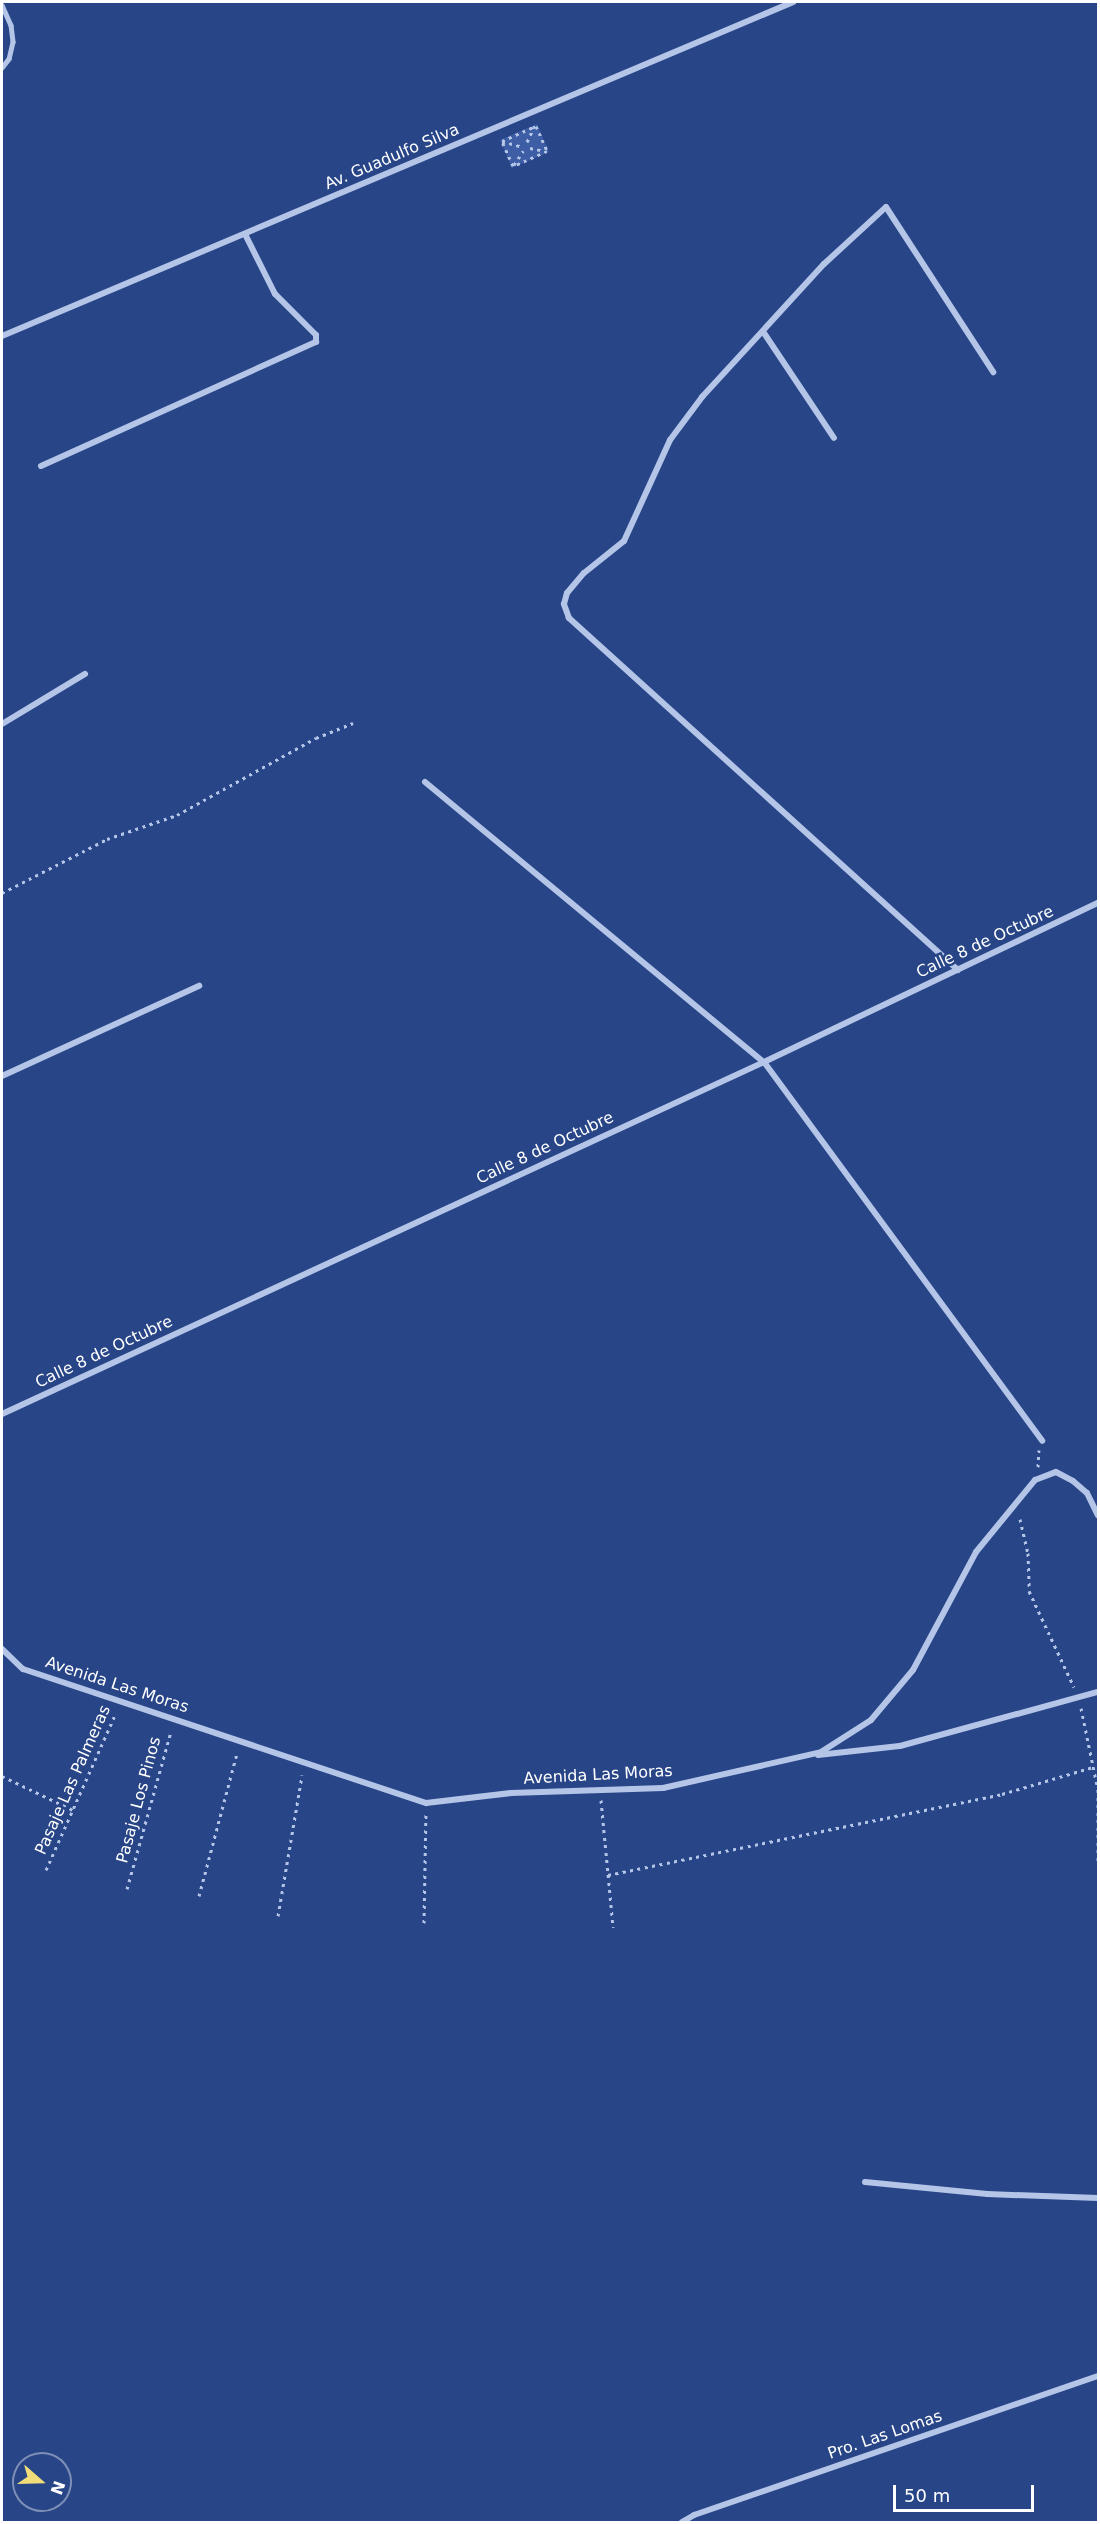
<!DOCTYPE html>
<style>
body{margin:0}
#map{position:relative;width:1100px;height:2524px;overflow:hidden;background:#284587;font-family:"DejaVu Sans",sans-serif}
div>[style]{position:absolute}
.green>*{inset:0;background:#3d5ea4}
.path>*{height:3px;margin-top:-1.5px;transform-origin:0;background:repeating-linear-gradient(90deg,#b4c5e8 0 3px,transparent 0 7.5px)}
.lane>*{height:4.5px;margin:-2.25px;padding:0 2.25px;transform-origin:2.25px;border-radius:2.25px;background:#b4c5e8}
.street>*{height:6px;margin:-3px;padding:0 3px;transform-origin:3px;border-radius:3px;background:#b4c5e8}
span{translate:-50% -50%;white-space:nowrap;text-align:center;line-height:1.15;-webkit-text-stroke:5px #284587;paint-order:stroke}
.street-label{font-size:16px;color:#fff}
.frame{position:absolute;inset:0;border:3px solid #fff;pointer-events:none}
.north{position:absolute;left:12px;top:2452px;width:60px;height:60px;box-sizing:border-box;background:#284587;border:2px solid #7e8fb7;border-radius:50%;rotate:110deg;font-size:16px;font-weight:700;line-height:24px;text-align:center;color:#fff}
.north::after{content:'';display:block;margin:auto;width:21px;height:27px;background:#f0dd7a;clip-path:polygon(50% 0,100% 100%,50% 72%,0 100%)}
.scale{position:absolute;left:893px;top:2485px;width:141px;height:27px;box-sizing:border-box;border:3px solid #fff;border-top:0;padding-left:8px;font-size:18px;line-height:21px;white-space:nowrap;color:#fff;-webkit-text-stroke:4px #284587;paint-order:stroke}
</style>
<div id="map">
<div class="green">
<i style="clip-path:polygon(537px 124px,549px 152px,512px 168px,500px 140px)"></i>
</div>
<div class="path">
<i style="left:536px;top:126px;width:27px;rotate:66deg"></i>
<i style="left:547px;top:151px;width:37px;rotate:156deg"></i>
<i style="left:513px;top:166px;width:27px;rotate:-114deg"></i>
<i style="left:502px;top:141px;width:37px;rotate:-24deg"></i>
<i style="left:502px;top:141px;width:19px;rotate:16deg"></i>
<i style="left:527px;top:142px;width:19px;rotate:-65deg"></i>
<i style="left:530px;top:148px;width:15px;rotate:11deg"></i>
<i style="left:514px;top:165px;width:17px;rotate:-57deg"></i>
<i style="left:2px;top:893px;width:118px;rotate:-27.2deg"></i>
<i style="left:107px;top:839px;width:74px;rotate:-18.9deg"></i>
<i style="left:177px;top:815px;width:159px;rotate:-29deg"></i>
<i style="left:316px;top:738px;width:40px;rotate:-22deg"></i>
<i style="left:1038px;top:1467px;width:17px;rotate:-87deg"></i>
<i style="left:1020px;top:1519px;width:35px;rotate:77deg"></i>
<i style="left:1028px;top:1553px;width:38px;rotate:88deg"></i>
<i style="left:1029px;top:1591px;width:106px;rotate:64.9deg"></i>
<i style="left:1081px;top:1708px;width:84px;rotate:78.3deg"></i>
<i style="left:1098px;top:1790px;width:72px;rotate:90deg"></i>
<i style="left:2px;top:1776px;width:79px;rotate:25.6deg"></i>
<i style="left:601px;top:1800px;width:128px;rotate:84.6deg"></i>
<i style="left:46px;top:1870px;width:172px;rotate:-66deg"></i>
<i style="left:608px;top:1875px;width:402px;rotate:-11.6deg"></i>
<i style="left:1002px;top:1794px;width:95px;rotate:-16.5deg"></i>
<i style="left:127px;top:1889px;width:164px;rotate:-74.4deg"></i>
<i style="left:199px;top:1896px;width:148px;rotate:-75.1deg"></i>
<i style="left:278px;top:1916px;width:143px;rotate:-80.3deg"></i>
<i style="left:424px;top:1923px;width:110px;rotate:-89deg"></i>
</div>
<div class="lane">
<i style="left:2px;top:5px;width:22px;rotate:66deg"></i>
<i style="left:11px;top:25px;width:17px;rotate:83deg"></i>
<i style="left:13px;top:42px;width:17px;rotate:103deg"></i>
<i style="left:9px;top:59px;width:11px;rotate:128deg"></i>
</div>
<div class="street">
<i style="left:764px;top:333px;width:126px;rotate:56.3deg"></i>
<i style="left:2px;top:336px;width:859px;rotate:-22.89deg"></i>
<i style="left:41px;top:466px;width:302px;rotate:-24.3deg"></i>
<i style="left:316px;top:342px;width:7px;rotate:-90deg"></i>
<i style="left:316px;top:335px;width:58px;rotate:-135deg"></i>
<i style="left:275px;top:294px;width:67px;rotate:-116.6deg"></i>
<i style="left:2px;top:724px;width:97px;rotate:-31.1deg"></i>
<i style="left:425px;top:782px;width:440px;rotate:39.6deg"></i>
<i style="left:764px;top:1062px;width:470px;rotate:53.7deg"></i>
<i style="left:958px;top:970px;width:525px;rotate:-137.86deg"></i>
<i style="left:569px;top:618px;width:15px;rotate:-110deg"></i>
<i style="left:564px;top:604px;width:11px;rotate:-75deg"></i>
<i style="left:567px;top:593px;width:26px;rotate:-50deg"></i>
<i style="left:584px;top:573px;width:51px;rotate:-38.7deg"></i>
<i style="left:624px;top:541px;width:111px;rotate:-65.5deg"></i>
<i style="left:670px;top:440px;width:54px;rotate:-53.3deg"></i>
<i style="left:702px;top:397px;width:180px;rotate:-47.5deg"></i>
<i style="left:824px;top:264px;width:84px;rotate:-42.6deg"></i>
<i style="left:886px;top:207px;width:197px;rotate:57deg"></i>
<i style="left:2px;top:1076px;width:217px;rotate:-24.6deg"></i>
<i style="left:2px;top:1414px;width:839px;rotate:-24.79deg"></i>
<i style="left:764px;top:1062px;width:370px;rotate:-25.5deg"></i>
<i style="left:2px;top:1649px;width:29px;rotate:44deg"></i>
<i style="left:23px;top:1669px;width:425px;rotate:18.4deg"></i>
<i style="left:426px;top:1803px;width:86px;rotate:-6.7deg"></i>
<i style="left:511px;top:1793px;width:152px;rotate:-1.9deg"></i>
<i style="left:663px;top:1788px;width:162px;rotate:-12.8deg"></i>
<i style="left:821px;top:1752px;width:59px;rotate:-32.6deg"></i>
<i style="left:871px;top:1720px;width:65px;rotate:-50deg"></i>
<i style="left:913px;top:1670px;width:134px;rotate:-61.9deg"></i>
<i style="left:976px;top:1552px;width:93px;rotate:-50.7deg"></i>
<i style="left:1035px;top:1480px;width:22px;rotate:-21deg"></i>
<i style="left:1056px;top:1472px;width:19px;rotate:28deg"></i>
<i style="left:1073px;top:1481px;width:18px;rotate:41deg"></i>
<i style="left:1087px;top:1493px;width:25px;rotate:64deg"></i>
<i style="left:818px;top:1755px;width:82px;rotate:-6.3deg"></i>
<i style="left:900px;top:1746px;width:205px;rotate:-15.3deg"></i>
<i style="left:865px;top:2182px;width:123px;rotate:5.6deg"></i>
<i style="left:987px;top:2194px;width:111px;rotate:2.1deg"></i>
<i style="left:682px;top:2522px;width:14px;rotate:-30deg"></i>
<i style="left:694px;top:2515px;width:427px;rotate:-19deg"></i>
</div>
<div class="street-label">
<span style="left:392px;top:157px;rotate:-23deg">Av. Guadulfo Silva</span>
<span style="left:985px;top:942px;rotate:-25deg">Calle 8 de Octubre</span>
<span style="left:545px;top:1148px;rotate:-25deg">Calle 8 de Octubre</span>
<span style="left:104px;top:1352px;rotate:-25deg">Calle 8 de Octubre</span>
<span style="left:117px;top:1685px;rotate:18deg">Avenida Las Moras</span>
<span style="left:598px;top:1775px;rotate:-3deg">Avenida Las Moras</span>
<span style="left:73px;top:1780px;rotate:-66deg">Pasaje Las Palmeras</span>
<span style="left:139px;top:1800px;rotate:-75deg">Pasaje Los Pinos</span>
<span style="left:885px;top:2435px;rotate:-19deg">Pro. Las Lomas</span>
</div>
<div class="frame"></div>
<div class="north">N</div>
<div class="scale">50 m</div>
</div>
